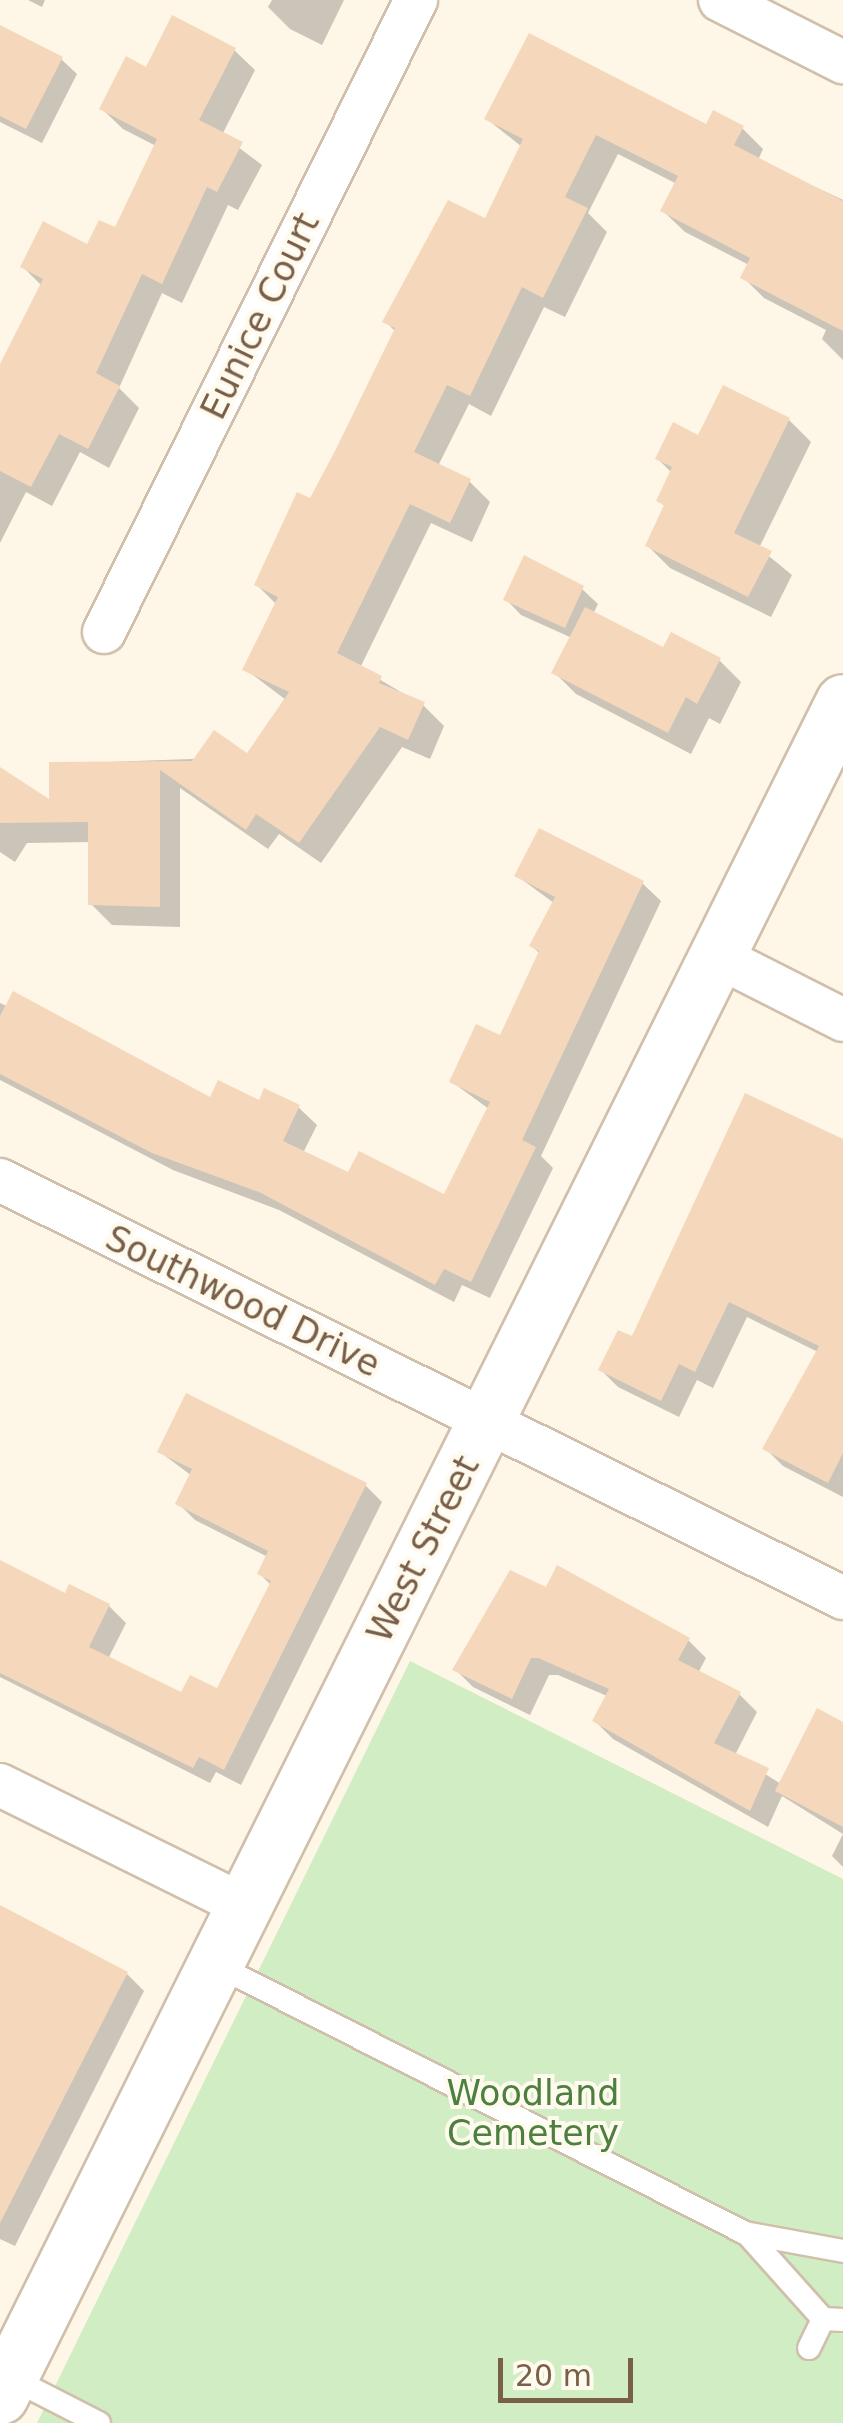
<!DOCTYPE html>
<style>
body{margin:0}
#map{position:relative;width:843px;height:2423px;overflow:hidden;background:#fef6e6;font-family:"DejaVu Sans",sans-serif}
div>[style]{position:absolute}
.green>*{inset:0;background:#d1edc3}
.shadow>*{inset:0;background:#0003}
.building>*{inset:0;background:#f5d7bc}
.roads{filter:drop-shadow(2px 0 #d0bfaa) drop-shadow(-2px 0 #d0bfaa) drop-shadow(0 2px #d0bfaa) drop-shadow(0 -2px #d0bfaa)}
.lane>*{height:22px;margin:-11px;padding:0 11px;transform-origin:11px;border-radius:11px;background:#fff}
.street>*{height:42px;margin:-21px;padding:0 21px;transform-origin:21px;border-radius:21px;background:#fff}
.secondary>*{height:55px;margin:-27.5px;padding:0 27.5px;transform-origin:27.5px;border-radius:27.5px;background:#fff}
span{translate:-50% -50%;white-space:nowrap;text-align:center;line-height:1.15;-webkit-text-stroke:8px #fffaee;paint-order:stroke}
.street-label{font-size:35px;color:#795e48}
.park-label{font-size:35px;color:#4d803f}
.scale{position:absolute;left:498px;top:2358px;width:135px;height:45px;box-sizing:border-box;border:5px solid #795e48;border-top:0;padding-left:12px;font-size:30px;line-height:35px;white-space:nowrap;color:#795e48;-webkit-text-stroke:8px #fffaee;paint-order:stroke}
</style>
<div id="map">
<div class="green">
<i style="clip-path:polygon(410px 1661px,843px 1879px,843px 2423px,37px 2423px)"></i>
</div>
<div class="shadow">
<i style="clip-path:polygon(28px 0,45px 0,42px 7px)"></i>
<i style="clip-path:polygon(272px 0,344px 0,322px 45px,290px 29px,268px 7px)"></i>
<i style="clip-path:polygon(0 44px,61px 59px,77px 74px,42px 143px,0 122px)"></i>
<i style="clip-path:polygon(234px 50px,255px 70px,222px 135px,262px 165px,238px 210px,228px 205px,182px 303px,162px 293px,119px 388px,139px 408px,109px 468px,80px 452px,52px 506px,26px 492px,0 543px,0 369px,42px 286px,23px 267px,89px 247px,116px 231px,156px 146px,123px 129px,102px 109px,147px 70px)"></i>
<i style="clip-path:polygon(487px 119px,742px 128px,763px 149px,758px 160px,843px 200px,843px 360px,822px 339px,826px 330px,764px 298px,743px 277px,749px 265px,685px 232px,663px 211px,677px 184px,618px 154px,588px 213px,607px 232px,565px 317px,544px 307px,491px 416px,469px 404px,438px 466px,469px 481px,490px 502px,472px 542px,431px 523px,360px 668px,423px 705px,444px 726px,430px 759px,402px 747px,321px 863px,279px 834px,268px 849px,180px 788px,180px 927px,112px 925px,91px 904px,91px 842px,27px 843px,15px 862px,0 852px,0 770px,51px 804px,51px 764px,247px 757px,286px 700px,245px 669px,277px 605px,257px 585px,312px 502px,396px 332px,385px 321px,486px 221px,522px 147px)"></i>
<i style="clip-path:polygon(789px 420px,811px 442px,759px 548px,792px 575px,771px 617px,670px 568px,648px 546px,666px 508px,659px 500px,672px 473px,658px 459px,699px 438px)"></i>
<i style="clip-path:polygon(582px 589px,598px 604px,593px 614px,664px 651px,719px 660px,741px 682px,720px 724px,709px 718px,691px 754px,576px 694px,554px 672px,572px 638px,521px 615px,506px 599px)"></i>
<i style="clip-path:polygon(517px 876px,642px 883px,661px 901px,541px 1156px,553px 1168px,490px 1298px,462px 1285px,454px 1302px,279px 1210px,173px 1170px,0 1080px,0 1003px,211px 1100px,298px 1107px,317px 1125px,303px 1153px,349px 1176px,445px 1197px,489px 1109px,452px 1082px,501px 1038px,540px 954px,532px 946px,554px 903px)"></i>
<i style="clip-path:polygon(843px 1145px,843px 1497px,783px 1466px,765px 1448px,818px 1352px,747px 1317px,713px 1388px,697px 1380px,679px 1417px,618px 1387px,601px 1370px)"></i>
<i style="clip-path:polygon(160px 1452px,365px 1485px,382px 1502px,241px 1785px,216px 1772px,210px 1783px,0 1677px,0 1563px,66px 1597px,109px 1606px,126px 1623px,109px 1657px,182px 1695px,218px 1692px,272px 1586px,260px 1574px,268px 1557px,195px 1520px,178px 1503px,192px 1476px)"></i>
<i style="clip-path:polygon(547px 1590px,688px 1640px,706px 1658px,698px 1673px,739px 1694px,757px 1712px,735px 1755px,781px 1784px,843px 1724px,843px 1834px,782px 1796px,768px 1827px,613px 1739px,595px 1721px,607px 1696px,558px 1675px,549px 1675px,530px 1715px,473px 1687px,456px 1670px)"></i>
<i style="clip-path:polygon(843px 1834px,843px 1867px,832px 1856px)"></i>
<i style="clip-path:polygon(0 1909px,127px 1974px,144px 1991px,15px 2246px,0 2239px)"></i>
</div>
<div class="building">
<i style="clip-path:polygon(172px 15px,236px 48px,199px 120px,243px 142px,217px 192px,207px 187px,162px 284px,142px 274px,96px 373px,120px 386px,88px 449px,59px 434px,31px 487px,0 471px,0 364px,43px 279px,20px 267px,43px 221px,87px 244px,99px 220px,115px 227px,157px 139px,99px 109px,126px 56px,146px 67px)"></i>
<i style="clip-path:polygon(0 25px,63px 57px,26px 129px,0 116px)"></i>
<i style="clip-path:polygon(529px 33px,706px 124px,713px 110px,744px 126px,734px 145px,843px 201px,843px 331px,740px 278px,750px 258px,660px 211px,678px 176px,596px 135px,565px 197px,588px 208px,543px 298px,522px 287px,470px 396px,447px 385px,414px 452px,471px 479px,450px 523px,410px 504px,337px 653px,382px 676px,379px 683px,425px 702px,408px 740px,380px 727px,299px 843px,256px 814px,246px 830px,160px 770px,160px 907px,88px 905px,88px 822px,0 823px,0 767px,49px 799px,49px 762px,192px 761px,214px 730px,247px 753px,289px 692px,242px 670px,278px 597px,254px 585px,297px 492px,310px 498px,336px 449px,395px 328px,382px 322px,448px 200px,485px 218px,523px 139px,484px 119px)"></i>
<i style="clip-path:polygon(723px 385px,790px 418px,734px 533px,772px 551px,748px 597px,645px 546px,664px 505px,656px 501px,672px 467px,655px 459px,673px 422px,698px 435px)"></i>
<i style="clip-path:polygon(524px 555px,584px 586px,565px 628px,503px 600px)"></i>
<i style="clip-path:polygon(585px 607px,663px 647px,671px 632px,721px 658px,697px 704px,686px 697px,668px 733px,551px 673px)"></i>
<i style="clip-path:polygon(539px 828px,644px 881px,522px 1140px,536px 1147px,471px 1282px,444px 1269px,435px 1285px,259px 1192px,152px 1153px,0 1074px,0 1016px,13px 991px,210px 1097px,218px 1080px,259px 1100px,264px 1088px,300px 1105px,283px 1141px,348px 1172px,359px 1151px,444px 1194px,490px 1102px,449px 1082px,476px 1024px,500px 1035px,539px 951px,529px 946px,555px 897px,514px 876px)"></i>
<i style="clip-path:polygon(745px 1093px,843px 1139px,843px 1453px,828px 1483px,762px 1449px,819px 1346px,729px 1302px,695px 1372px,679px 1364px,661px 1401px,598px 1370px,618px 1330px,632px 1336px)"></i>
<i style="clip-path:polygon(186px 1393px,367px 1483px,224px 1770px,199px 1757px,193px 1768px,0 1673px,0 1560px,65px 1593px,69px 1584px,110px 1604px,89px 1647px,181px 1692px,190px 1675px,217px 1688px,271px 1581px,257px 1574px,268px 1551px,175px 1504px,192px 1469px,157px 1452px)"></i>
<i style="clip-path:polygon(557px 1565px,690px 1638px,678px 1660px,741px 1692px,714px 1743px,769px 1768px,750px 1811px,592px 1721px,609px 1689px,538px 1658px,531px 1658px,512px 1699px,452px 1670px,510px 1570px,546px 1587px)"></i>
<i style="clip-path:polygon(817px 1708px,843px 1722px,843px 1827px,775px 1791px)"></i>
<i style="clip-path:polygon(0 1905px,128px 1972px,0 2223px)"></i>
</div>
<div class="roads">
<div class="lane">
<i style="left:216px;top:1965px;width:593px;rotate:26.87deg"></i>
<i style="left:745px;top:2233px;width:100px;rotate:10.4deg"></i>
<i style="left:748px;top:2235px;width:113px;rotate:48.2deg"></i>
<i style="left:823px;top:2319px;width:20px;rotate:3deg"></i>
<i style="left:809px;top:2348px;width:32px;rotate:-64deg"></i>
<i style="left:9px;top:2377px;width:101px;rotate:27.1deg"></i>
</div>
<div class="street">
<i style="left:720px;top:0;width:138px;rotate:26.8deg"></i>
<i style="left:104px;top:632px;width:705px;rotate:-63.73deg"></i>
<i style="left:717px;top:956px;width:141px;rotate:26.9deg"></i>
<i style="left:0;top:1180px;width:941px;rotate:26.37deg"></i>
<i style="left:0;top:1785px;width:273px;rotate:26.3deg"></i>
</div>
<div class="secondary">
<i style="left:0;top:2396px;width:1892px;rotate:-63.54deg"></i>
</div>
</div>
<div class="street-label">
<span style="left:260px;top:316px;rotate:-64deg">Eunice Court</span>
<span style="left:243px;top:1301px;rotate:26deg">Southwood Drive</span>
<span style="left:423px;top:1549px;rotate:-63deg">West Street</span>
</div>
<div class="park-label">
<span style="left:533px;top:2113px">Woodland<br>Cemetery</span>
</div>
<div class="scale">20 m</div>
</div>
